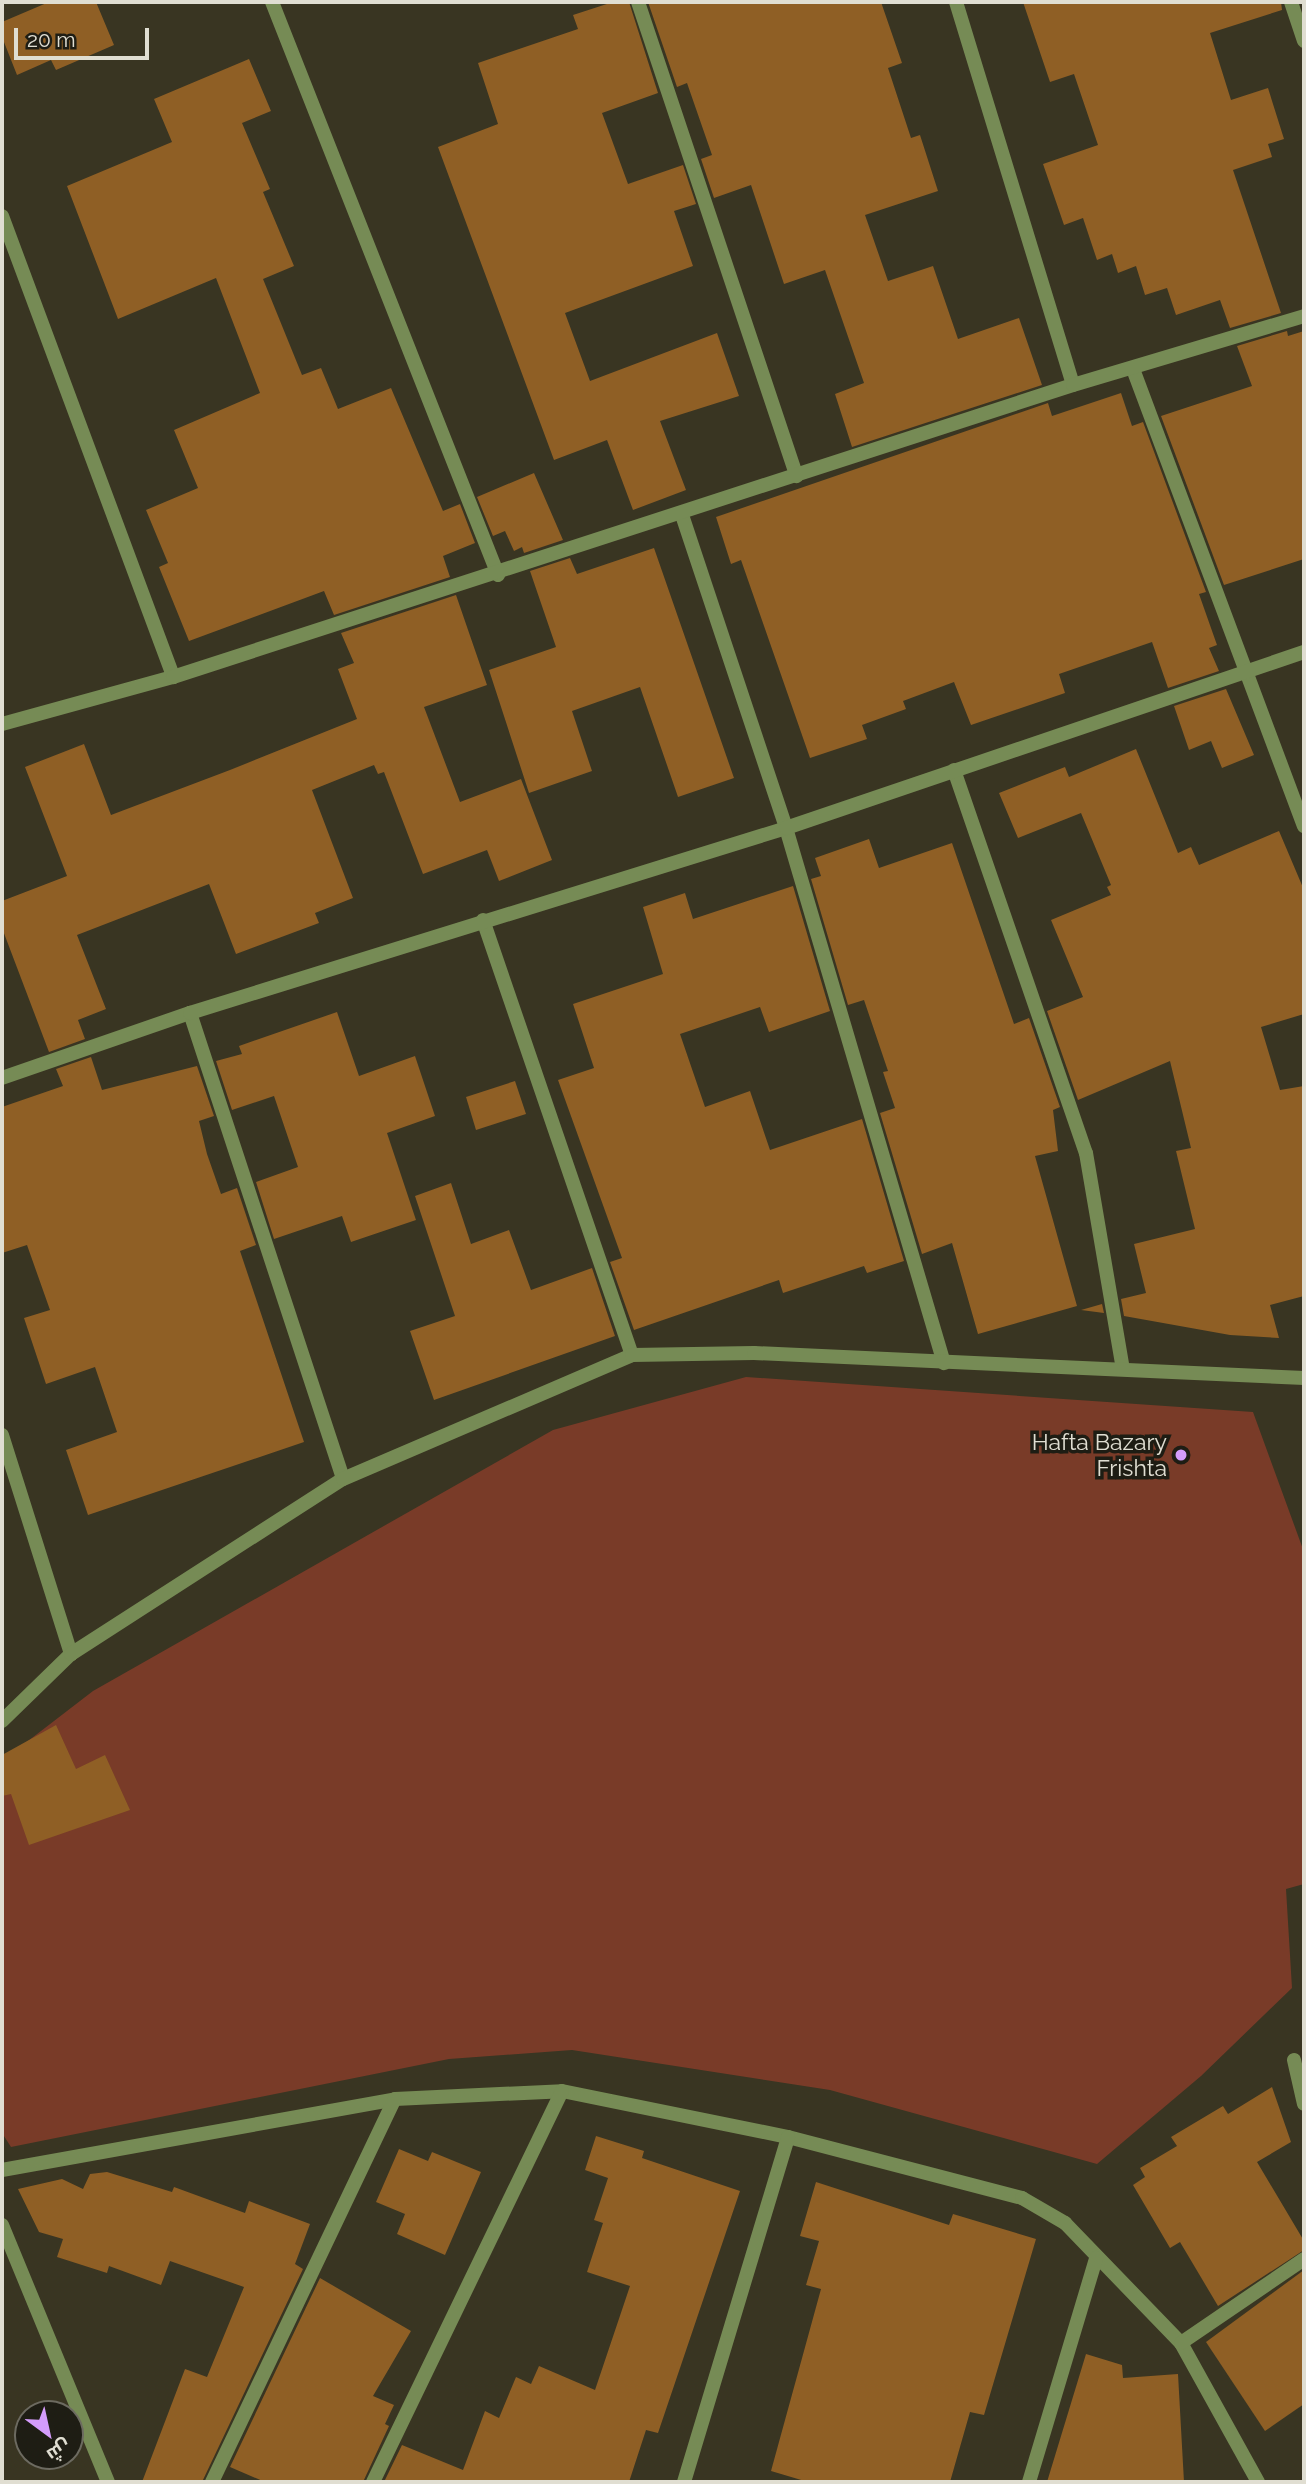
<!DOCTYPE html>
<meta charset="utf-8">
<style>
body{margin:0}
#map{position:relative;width:1306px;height:2484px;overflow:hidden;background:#393522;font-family:Raleway,Cairo,sans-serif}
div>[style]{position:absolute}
.green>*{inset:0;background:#793b28}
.building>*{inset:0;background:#8f5f25}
.minor>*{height:14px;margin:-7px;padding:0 7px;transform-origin:7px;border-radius:7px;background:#768b55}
.dots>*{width:19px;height:19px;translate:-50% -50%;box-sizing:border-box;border:4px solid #1e1d14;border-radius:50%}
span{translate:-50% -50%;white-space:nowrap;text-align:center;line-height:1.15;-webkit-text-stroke:7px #1e1d14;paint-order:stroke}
.poi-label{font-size:23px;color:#e0ded2}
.right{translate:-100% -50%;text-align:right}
.frame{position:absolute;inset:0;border:4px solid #e0ded2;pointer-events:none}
.north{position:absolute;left:14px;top:2400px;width:70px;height:70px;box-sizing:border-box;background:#1e1d14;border:2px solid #6c6a60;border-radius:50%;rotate:147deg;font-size:19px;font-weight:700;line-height:28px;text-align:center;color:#e0ded2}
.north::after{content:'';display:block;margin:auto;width:24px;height:32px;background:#d49cfb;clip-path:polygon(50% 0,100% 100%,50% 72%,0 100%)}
.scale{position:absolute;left:14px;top:28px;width:135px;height:32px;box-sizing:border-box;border:4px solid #e0ded2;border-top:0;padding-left:9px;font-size:21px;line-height:24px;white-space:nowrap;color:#e0ded2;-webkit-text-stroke:5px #1e1d14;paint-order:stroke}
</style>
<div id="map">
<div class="green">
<i style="clip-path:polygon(746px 1377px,1253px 1412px,1304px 1552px,1304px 1884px,1286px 1889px,1292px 1988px,1201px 2076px,1097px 2164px,830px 2090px,572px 2050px,449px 2059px,11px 2147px,2px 2133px,2px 1761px,93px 1691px,553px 1430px)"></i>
</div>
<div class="building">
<i style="clip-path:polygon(49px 2px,96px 2px,114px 45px,56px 70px,51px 60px,17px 75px,2px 37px,2px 22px)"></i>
<i style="clip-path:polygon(613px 2px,629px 2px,658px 93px,602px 113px,628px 184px,683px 165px,696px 204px,674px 211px,693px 266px,565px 313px,590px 381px,717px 333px,739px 396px,660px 421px,686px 490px,633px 510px,607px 440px,554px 460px,438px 147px,498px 124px,478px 63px,578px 29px,573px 15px)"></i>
<i style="clip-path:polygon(648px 2px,881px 2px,902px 63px,888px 68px,911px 138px,920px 135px,938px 191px,865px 215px,888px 281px,933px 266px,958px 339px,1019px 318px,1042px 385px,852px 447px,835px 394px,864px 383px,825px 270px,784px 284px,751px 185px,714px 198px,701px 159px,712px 155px,687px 83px,677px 87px)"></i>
<i style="clip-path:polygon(1023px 2px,1281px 2px,1282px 10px,1210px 33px,1231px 100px,1268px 88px,1284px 139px,1268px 144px,1272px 157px,1233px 170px,1281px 313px,1230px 328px,1220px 300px,1176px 315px,1167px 288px,1145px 295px,1136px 266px,1118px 273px,1112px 254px,1097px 260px,1083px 218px,1064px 225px,1043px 164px,1098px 145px,1074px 74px,1050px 82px)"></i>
<i style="clip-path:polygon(249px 59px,271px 111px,242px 123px,270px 189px,263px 192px,294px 266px,263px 279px,302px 375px,321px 368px,338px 409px,391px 388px,443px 511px,460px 504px,475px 543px,443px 556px,450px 577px,334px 615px,324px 591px,189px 641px,159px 567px,168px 563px,146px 510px,198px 488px,174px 430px,260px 393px,216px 278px,118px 319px,67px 186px,172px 142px,154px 99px)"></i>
<i style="clip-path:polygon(1287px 331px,1288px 336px,1304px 331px,1304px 559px,1224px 585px,1161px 416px,1252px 386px,1237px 346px)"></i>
<i style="clip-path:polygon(1121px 393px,1132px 426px,1143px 422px,1206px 592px,1199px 594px,1217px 645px,1209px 648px,1219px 671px,1168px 688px,1152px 642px,1059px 674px,1065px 693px,971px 725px,954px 682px,903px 701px,906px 709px,862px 725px,867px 739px,810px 758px,741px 560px,731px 564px,716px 517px,1048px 403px,1052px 416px)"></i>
<i style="clip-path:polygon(534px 473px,563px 540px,524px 553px,522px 547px,514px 551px,505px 531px,493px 536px,477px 497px)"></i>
<i style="clip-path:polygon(654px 548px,734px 778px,678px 797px,640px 687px,572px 711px,592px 771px,529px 793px,489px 670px,556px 647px,530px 571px,570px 558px,577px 574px)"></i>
<i style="clip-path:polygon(456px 595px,487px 685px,424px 707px,460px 802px,521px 779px,552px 860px,499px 881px,487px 850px,423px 874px,384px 772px,378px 774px,374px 765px,312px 790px,353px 898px,315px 913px,319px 923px,236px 954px,209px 884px,77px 935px,106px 1009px,78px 1020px,85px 1039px,49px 1052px,2px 928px,2px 901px,67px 876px,25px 767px,84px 744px,111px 815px,230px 770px,357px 719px,338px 669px,354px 663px,341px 633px)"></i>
<i style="clip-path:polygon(1226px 689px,1254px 755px,1222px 768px,1211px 741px,1189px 750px,1174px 706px)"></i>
<i style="clip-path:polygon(1136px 749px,1178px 853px,1191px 847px,1199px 865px,1279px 831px,1304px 890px,1304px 1014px,1261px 1027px,1280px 1090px,1304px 1086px,1304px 1296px,1270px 1305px,1279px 1338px,1230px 1335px,1124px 1316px,1121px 1299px,1146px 1293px,1134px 1244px,1195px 1229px,1176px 1151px,1191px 1148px,1170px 1061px,1078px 1100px,1047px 1011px,1083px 997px,1051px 920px,1111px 895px,1107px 887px,1111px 885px,1081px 813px,1018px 838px,999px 793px,1065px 767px,1069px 777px)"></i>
<i style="clip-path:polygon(869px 839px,879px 868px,952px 843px,1014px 1024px,1029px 1018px,1060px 1107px,1053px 1110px,1058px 1151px,1035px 1156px,1077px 1306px,978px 1334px,952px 1243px,922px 1254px,880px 1113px,895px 1108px,883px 1072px,888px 1071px,864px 1000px,848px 1005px,811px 879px,821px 876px,815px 858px)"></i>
<i style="clip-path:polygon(793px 886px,830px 1011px,769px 1032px,760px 1007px,680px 1034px,705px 1107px,750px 1091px,770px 1150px,862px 1119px,904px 1261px,867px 1273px,864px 1266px,783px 1293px,779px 1280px,634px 1330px,610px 1262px,622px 1258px,558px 1080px,594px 1068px,573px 1004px,663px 974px,643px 907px,685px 893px,693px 919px)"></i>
<i style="clip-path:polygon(337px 1012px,359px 1076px,415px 1056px,435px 1116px,387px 1133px,416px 1220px,351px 1242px,342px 1216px,274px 1239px,256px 1182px,298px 1167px,274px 1096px,232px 1110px,216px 1061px,242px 1054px,239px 1046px)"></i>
<i style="clip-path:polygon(91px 1057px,102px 1090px,197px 1066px,214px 1116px,199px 1121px,207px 1154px,221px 1194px,237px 1188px,256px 1245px,240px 1251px,304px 1442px,88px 1515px,66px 1450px,117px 1432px,95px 1367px,46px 1384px,24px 1318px,50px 1310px,27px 1245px,2px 1253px,2px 1107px,63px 1086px,56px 1069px)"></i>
<i style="clip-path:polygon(515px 1081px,526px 1114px,476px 1130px,466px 1097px)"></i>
<i style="clip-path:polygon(451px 1183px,471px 1244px,509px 1230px,531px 1290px,592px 1268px,615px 1336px,434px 1400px,410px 1331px,455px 1316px,415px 1196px)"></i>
<i style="clip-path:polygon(1102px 1304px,1104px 1313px,1081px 1310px)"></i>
<i style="clip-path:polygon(56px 1725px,76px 1769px,105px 1755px,130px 1810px,29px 1845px,11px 1794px,2px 1796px,2px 1755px)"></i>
<i style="clip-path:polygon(1272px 2087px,1291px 2142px,1257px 2162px,1304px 2241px,1304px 2250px,1218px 2306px,1180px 2242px,1170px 2248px,1133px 2185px,1145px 2177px,1140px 2168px,1177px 2146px,1171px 2137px,1223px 2106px,1228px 2114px)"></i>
<i style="clip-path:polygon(596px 2136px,644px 2151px,642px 2158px,740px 2191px,658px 2433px,646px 2430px,629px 2482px,384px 2482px,402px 2445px,463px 2470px,485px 2411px,499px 2418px,516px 2377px,531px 2384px,539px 2366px,595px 2390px,630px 2286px,587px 2272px,603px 2223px,594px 2220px,608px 2178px,585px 2170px)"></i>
<i style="clip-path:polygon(399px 2149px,428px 2161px,432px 2152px,481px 2172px,445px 2255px,397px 2234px,405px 2214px,376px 2202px)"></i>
<i style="clip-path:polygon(107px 2172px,172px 2192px,174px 2187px,245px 2213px,249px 2201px,310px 2224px,295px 2264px,303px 2269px,202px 2482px,142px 2482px,185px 2369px,207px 2377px,244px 2287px,170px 2261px,161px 2285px,109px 2266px,107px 2273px,57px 2257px,63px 2239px,39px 2232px,18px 2189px,62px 2179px,83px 2189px,90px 2174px)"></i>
<i style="clip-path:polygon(816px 2182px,949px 2225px,953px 2214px,1036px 2239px,984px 2415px,970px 2412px,950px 2482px,808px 2482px,771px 2471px,821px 2289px,806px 2285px,819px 2241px,800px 2236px)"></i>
<i style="clip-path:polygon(1304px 2270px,1304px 2404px,1265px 2431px,1206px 2342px)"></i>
<i style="clip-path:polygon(320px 2278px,411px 2331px,373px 2396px,394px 2405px,385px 2424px,389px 2426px,363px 2482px,265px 2482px,230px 2467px)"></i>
<i style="clip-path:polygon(1086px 2354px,1122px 2365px,1123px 2378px,1178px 2374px,1184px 2482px,1047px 2482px)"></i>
</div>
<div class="minor">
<i style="left:272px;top:2px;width:616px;rotate:68.47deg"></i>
<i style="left:638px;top:2px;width:500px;rotate:71.5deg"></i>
<i style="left:956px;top:2px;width:400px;rotate:73deg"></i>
<i style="left:1291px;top:2px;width:41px;rotate:71.6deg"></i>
<i style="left:2px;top:216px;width:492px;rotate:69.6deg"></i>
<i style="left:1133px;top:369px;width:488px;rotate:69.5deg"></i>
<i style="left:682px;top:515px;width:330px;rotate:71.6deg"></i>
<i style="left:786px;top:828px;width:558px;rotate:73.55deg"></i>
<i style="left:2px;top:724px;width:177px;rotate:-15.4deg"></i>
<i style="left:173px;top:677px;width:946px;rotate:-17.98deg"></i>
<i style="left:1073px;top:385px;width:241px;rotate:-16.6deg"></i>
<i style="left:954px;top:770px;width:405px;rotate:71deg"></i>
<i style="left:1086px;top:1153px;width:219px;rotate:80.3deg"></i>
<i style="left:483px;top:920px;width:460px;rotate:71.1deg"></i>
<i style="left:190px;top:1013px;width:490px;rotate:71.8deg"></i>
<i style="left:2px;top:1078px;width:199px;rotate:-19.1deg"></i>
<i style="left:190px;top:1013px;width:624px;rotate:-17.24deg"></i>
<i style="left:786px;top:828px;width:547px;rotate:-18.77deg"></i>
<i style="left:2px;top:1435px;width:230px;rotate:72.5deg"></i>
<i style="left:2px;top:1721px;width:96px;rotate:-44.2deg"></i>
<i style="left:71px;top:1654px;width:323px;rotate:-32.8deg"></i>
<i style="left:343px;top:1479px;width:314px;rotate:-23.2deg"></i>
<i style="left:632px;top:1355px;width:122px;rotate:-0.9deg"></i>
<i style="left:754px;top:1353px;width:551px;rotate:2.6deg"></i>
<i style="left:1294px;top:2060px;width:45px;rotate:77.2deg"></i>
<i style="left:2px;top:2170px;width:399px;rotate:-10.2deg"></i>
<i style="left:395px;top:2099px;width:167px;rotate:-2.7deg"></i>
<i style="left:562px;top:2091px;width:231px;rotate:11.5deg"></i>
<i style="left:788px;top:2137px;width:242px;rotate:14.6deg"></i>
<i style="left:1022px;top:2198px;width:50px;rotate:30.2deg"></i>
<i style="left:1065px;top:2223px;width:167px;rotate:46deg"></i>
<i style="left:1181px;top:2343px;width:159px;rotate:61deg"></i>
<i style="left:2px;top:2225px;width:278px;rotate:67.6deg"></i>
<i style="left:1181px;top:2343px;width:149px;rotate:-34.3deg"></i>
<i style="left:212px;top:2482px;width:424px;rotate:-64.5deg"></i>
<i style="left:373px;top:2482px;width:434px;rotate:-64.2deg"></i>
<i style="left:684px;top:2482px;width:360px;rotate:-73.2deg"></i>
<i style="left:1029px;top:2482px;width:234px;rotate:-73.3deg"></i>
</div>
<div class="dots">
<i style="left:1181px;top:1455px;background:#d49cfb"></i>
</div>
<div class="poi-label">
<span class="right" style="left:1167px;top:1455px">Hafta Bazary<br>Frishta</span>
</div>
<div class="frame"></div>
<div class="north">ش</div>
<div class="scale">20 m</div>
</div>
